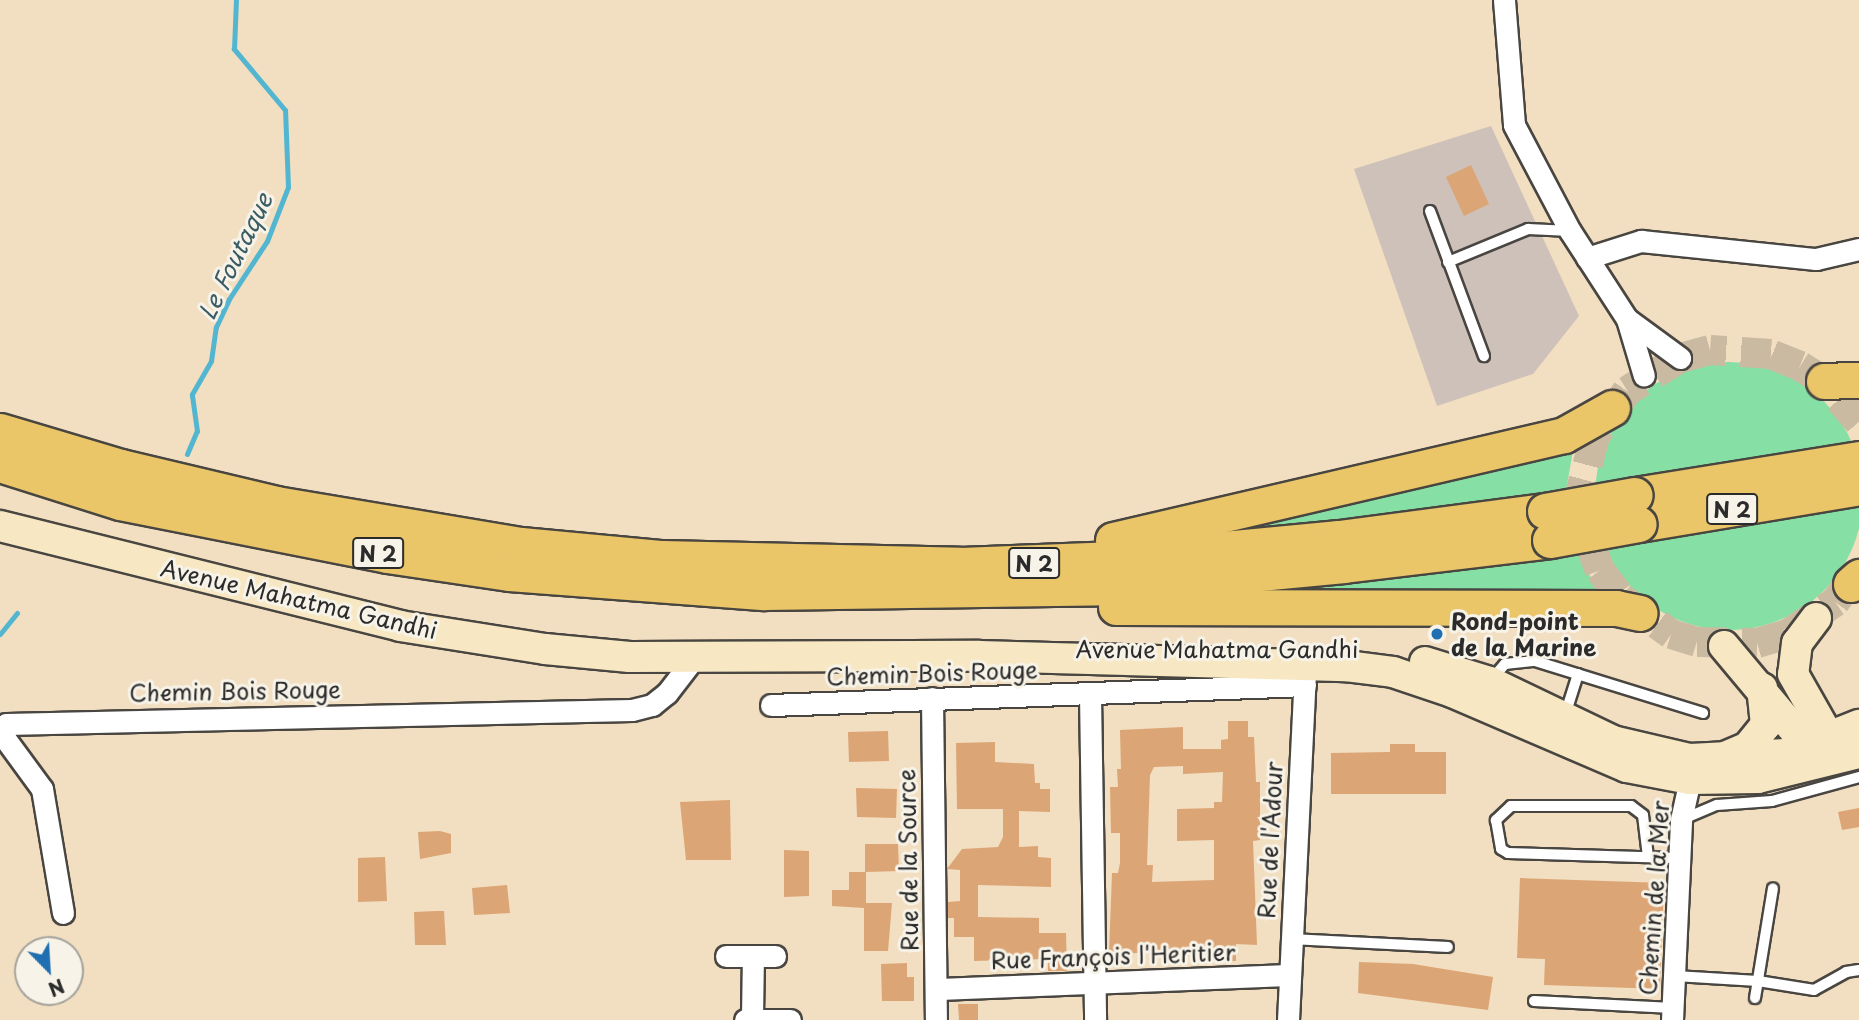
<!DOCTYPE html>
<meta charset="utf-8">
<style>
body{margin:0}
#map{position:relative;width:1859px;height:1020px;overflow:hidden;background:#f2dec0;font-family:"Playpen Sans",sans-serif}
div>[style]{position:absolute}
.industrial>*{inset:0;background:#cec1ba}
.green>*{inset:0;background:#86dfa4}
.round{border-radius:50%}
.stream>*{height:5px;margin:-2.5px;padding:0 2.5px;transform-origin:2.5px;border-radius:2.5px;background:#52b6d1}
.building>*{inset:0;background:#dca575}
.secondary-tunnel>*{height:30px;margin-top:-15px;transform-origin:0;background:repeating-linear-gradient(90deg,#cabaa2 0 30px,transparent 0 45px)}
.roads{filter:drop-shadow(2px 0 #494641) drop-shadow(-2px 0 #494641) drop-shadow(0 2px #494641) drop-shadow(0 -2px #494641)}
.service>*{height:10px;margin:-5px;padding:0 5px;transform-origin:5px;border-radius:5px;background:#fff}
.minor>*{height:21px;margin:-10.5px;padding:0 10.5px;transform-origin:10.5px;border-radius:10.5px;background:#fff}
.secondary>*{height:30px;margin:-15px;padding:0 15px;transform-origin:15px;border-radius:15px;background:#f7e8c3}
.trunk>*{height:35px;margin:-17.5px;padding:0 17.5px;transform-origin:17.5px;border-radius:17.5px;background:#eac669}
.bridges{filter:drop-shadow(2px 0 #494641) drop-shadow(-2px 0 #494641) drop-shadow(0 2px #494641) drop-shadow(0 -2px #494641)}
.trunk-bridge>*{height:35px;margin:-17.5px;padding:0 17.5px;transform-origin:17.5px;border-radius:17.5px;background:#eac669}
.dots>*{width:19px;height:19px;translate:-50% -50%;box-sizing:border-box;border:4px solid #f7f3e8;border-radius:50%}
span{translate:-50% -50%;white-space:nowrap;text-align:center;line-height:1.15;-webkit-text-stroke:6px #f7f3e8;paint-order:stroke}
.shield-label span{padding:2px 5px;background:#f7f3e8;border:2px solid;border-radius:5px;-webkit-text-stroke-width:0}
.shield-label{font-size:21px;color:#2b2b2b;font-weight:700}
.street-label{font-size:23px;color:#2b2b2b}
.poi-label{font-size:23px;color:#2b2b2b;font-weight:700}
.left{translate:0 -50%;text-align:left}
.water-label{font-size:24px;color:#395c65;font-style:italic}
.north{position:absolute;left:14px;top:936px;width:70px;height:70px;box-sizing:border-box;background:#f7f3e8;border:2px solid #a5a39c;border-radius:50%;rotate:156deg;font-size:19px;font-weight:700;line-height:28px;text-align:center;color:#2b2b2b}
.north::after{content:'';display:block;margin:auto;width:24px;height:32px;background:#1f6fb2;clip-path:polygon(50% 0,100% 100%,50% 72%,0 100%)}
</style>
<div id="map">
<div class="industrial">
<i style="clip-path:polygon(1491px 126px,1579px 316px,1533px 374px,1437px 406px,1354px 169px)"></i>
</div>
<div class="green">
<i class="round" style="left:1595px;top:362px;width:268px;height:268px"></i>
<i style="clip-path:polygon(1575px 440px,1566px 490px,1576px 551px,1599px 592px,1215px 596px,1348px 524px,1172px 537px)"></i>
</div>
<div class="stream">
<i style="left:187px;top:454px;width:25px;rotate:-67deg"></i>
<i style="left:197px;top:431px;width:37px;rotate:-98deg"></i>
<i style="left:192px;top:394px;width:38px;rotate:-60deg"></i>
<i style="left:211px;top:361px;width:34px;rotate:-82deg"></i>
<i style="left:216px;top:327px;width:31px;rotate:-65deg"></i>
<i style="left:229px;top:299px;width:69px;rotate:-56.8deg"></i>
<i style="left:267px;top:241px;width:58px;rotate:-68.7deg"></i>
<i style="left:288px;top:187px;width:77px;rotate:-92.2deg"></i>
<i style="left:285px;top:110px;width:80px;rotate:-129.9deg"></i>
<i style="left:234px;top:49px;width:49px;rotate:-87.7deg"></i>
<i style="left:0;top:634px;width:27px;rotate:-51deg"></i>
</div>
<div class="building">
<i style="clip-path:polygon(1471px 165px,1489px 204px,1464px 216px,1446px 177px)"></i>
<i style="clip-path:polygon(evenodd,1228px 721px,1248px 721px,1248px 737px,1254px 737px,1256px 782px,1260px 782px,1260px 840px,1253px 841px,1257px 945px,1236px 944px,1236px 961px,1213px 961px,1213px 955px,1167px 956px,1167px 952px,1109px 954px,1112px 873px,1118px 873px,1120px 863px,1120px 833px,1111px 833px,1110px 787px,1118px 787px,1117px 769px,1121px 769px,1120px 730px,1183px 727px,1183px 749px,1221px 749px,1221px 740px,1228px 739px,1228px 721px,1183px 766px,1183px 774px,1223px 772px,1222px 802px,1214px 802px,1214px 808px,1177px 809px,1177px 841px,1214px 840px,1214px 880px,1152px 882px,1153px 865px,1147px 865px,1150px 775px,1154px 767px,1183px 766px)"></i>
<i style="clip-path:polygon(888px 731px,889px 761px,849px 762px,848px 732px)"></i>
<i style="clip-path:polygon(995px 742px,995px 762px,1034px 764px,1035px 783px,1040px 783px,1040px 789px,1050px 789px,1050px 812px,1019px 811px,1019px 847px,1038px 846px,1038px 857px,1051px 858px,1051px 887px,978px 885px,978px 917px,1039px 918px,1039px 933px,1066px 933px,1067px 971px,1048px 971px,1048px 959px,974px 961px,974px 937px,954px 937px,954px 918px,948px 918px,948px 902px,960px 901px,960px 870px,947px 869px,962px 849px,998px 847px,1003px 837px,1003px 809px,957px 809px,956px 743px)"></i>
<i style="clip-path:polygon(1390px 744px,1415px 744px,1415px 752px,1446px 752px,1446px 794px,1331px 794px,1331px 753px,1390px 752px)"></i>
<i style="clip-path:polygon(856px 788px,897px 789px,896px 818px,857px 817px)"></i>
<i style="clip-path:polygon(730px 800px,731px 860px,686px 860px,680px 802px)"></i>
<i style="clip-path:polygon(1859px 808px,1859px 827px,1842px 830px,1838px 812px)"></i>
<i style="clip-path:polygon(440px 831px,451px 834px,451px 853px,420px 859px,418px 832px)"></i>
<i style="clip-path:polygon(865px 844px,898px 844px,899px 871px,866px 872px,866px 903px,892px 903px,888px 951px,864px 951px,864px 908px,832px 906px,832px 890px,849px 890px,849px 872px,865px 872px)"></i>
<i style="clip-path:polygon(784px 850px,809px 851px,809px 896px,784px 897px)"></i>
<i style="clip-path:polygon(385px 857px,387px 901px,358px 902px,358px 858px)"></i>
<i style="clip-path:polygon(1520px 878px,1664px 883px,1660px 989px,1544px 985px,1545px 959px,1517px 958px)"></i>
<i style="clip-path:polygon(507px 885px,510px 913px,474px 915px,472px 888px)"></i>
<i style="clip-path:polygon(436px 911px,444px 911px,446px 945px,415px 945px,414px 912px)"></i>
<i style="clip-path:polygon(1359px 962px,1413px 964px,1493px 977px,1488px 1010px,1358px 993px)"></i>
<i style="clip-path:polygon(907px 963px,907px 977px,914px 977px,914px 1001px,882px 1001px,881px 964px)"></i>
<i style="clip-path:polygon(958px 1004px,978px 1004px,978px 1020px,959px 1020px)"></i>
</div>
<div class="secondary-tunnel">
<i style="left:1859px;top:422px;width:54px;rotate:-130.5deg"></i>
<i style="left:1824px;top:381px;width:28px;rotate:-148deg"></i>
<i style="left:1800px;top:366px;width:31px;rotate:-158deg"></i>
<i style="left:1771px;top:354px;width:61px;rotate:-176.2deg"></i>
<i style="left:1710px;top:350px;width:31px;rotate:165deg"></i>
<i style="left:1680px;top:358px;width:62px;rotate:148.1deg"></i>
<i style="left:1627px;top:391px;width:55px;rotate:125.4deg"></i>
<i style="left:1595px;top:436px;width:56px;rotate:104.5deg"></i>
<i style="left:1581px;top:490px;width:58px;rotate:80deg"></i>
<i style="left:1591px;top:547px;width:25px;rotate:69deg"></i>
<i style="left:1600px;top:570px;width:35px;rotate:53deg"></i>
<i style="left:1621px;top:598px;width:62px;rotate:35.8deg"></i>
<i style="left:1671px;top:634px;width:27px;rotate:17deg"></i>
<i style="left:1697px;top:642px;width:60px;rotate:1deg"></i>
<i style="left:1757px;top:643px;width:32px;rotate:-16deg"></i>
<i style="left:1788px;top:634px;width:57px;rotate:-34.2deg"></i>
<i style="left:1835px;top:602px;width:40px;rotate:-53deg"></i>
</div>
<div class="roads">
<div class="service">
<i style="left:1430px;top:211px;width:155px;rotate:69.6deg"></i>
<i style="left:1448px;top:262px;width:87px;rotate:-22.4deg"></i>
<i style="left:1528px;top:229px;width:42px;rotate:2.7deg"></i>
<i style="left:1491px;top:680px;width:21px;rotate:-49deg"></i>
<i style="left:1505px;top:664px;width:30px;rotate:-6deg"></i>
<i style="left:1535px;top:661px;width:176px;rotate:17.2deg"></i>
<i style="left:1565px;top:715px;width:43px;rotate:-72.4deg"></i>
<i style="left:1681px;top:820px;width:39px;rotate:-23deg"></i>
<i style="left:1717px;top:805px;width:55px;rotate:-4.2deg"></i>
<i style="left:1772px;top:801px;width:90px;rotate:-15.4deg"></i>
<i style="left:1648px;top:857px;width:42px;rotate:-96.8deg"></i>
<i style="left:1643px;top:815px;width:15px;rotate:-143deg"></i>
<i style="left:1631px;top:806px;width:120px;rotate:180deg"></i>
<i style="left:1511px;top:806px;width:21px;rotate:137deg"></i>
<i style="left:1496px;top:820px;width:29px;rotate:80deg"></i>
<i style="left:1501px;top:849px;width:8px;rotate:30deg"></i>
<i style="left:1508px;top:853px;width:173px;rotate:1.7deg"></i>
<i style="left:1291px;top:939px;width:157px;rotate:2.9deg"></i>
<i style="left:1675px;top:976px;width:83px;rotate:3.4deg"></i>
<i style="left:1758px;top:981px;width:57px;rotate:9.1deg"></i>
<i style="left:1814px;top:990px;width:37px;rotate:-29deg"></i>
<i style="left:1846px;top:972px;width:13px;rotate:-9deg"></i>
<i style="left:1755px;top:998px;width:111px;rotate:-80.7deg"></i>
<i style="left:1534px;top:1001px;width:139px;rotate:2.9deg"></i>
</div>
<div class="minor">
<i style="left:1504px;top:0;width:125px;rotate:85.4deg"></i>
<i style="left:1514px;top:125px;width:120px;rotate:62.2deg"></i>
<i style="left:1570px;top:231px;width:105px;rotate:57.1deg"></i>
<i style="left:1627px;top:319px;width:59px;rotate:73.4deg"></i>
<i style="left:1587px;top:258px;width:57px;rotate:-17.5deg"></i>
<i style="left:1641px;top:241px;width:176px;rotate:5.9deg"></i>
<i style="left:1816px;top:259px;width:44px;rotate:-13.1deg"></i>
<i style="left:1627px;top:319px;width:66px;rotate:36.3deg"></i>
<i style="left:1090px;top:695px;width:325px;rotate:89.1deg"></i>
<i style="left:932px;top:698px;width:322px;rotate:89.3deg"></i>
<i style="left:771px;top:705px;width:534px;rotate:-2.14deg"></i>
<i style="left:63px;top:913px;width:126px;rotate:-99.6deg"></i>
<i style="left:42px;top:789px;width:64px;rotate:-126.2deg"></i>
<i style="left:4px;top:737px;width:13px;rotate:-81deg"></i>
<i style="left:6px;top:724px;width:626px;rotate:-1.28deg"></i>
<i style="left:632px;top:710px;width:21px;rotate:-14deg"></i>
<i style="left:652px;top:705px;width:19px;rotate:-39deg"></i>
<i style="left:667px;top:693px;width:44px;rotate:-52.4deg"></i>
<i style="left:726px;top:956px;width:49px"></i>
<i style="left:937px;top:989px;width:353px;rotate:-2.3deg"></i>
<i style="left:752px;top:1017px;width:61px;rotate:-89.1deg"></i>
<i style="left:745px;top:1020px;width:45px"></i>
<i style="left:1288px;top:1020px;width:347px;rotate:-87.2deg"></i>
<i style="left:1672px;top:1020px;width:200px;rotate:-87.4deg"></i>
<i style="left:1681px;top:820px;width:42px;rotate:-77.6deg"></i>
</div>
<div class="secondary">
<i style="left:0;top:526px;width:412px;rotate:14deg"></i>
<i style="left:400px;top:626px;width:147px;rotate:9deg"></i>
<i style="left:545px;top:649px;width:85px;rotate:5.4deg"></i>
<i style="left:630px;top:657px;width:349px;rotate:-0.2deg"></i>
<i style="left:979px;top:656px;width:367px;rotate:1.6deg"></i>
<i style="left:1346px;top:666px;width:47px;rotate:7.3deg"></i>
<i style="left:1393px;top:672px;width:62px;rotate:18.7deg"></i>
<i style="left:1452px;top:692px;width:190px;rotate:23.2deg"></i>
<i style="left:1627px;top:767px;width:64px;rotate:10.8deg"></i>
<i style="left:1690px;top:779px;width:68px;rotate:-0.8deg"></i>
<i style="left:1758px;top:778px;width:104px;rotate:-13.9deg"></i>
<i style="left:1816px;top:618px;width:31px;rotate:127deg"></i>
<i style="left:1797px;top:643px;width:31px;rotate:97deg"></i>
<i style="left:1793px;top:674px;width:93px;rotate:60.4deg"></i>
<i style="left:1724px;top:646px;width:150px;rotate:50.1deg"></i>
<i style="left:1425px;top:662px;width:68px;rotate:17.1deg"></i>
<i style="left:1490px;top:682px;width:136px;rotate:25.6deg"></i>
<i style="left:1613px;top:741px;width:79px;rotate:13.2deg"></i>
<i style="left:1690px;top:759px;width:96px;rotate:-3deg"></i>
<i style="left:1786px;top:754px;width:79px;rotate:-21.7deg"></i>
<i style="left:1727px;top:756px;width:23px;rotate:-23deg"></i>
<i style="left:1748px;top:747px;width:28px;rotate:-51deg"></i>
<i style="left:1766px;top:725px;width:37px;rotate:-96deg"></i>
</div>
<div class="trunk">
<i style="left:1824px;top:381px;width:35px;rotate:-2deg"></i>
<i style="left:0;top:431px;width:126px;rotate:16.6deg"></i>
<i style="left:121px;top:467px;width:159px;rotate:13.4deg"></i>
<i style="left:276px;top:504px;width:248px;rotate:9.5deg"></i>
<i style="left:521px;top:545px;width:142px;rotate:5.3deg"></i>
<i style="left:662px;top:558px;width:298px;rotate:1.3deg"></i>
<i style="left:960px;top:565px;width:156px;rotate:-2.2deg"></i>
<i style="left:1116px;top:559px;width:224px;rotate:-5.4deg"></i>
<i style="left:1339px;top:538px;width:208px;rotate:-7.5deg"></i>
<i style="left:0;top:464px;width:126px;rotate:17.6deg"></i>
<i style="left:120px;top:502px;width:272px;rotate:11.2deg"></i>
<i style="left:387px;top:555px;width:123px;rotate:8.4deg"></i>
<i style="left:509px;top:573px;width:256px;rotate:4.3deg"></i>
<i style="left:764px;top:592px;width:347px;rotate:-0.8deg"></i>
<i style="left:1111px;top:587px;width:234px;rotate:-5.4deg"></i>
<i style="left:1344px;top:565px;width:208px;rotate:-6.9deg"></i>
<i style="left:1635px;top:495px;width:227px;rotate:-9.1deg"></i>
<i style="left:1639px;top:524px;width:223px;rotate:-9.5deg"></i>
<i style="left:1113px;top:540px;width:463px;rotate:-13.1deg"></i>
<i style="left:1564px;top:435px;width:55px;rotate:-29.4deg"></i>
<i style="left:1851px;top:584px;width:11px;rotate:-41deg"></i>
<i style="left:1116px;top:607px;width:500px;rotate:0.11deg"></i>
<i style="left:1616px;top:608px;width:24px;rotate:12deg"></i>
</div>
</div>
<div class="bridges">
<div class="trunk-bridge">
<i style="left:1545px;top:511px;width:91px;rotate:-10.1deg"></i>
<i style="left:1550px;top:540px;width:90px;rotate:-10.2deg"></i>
</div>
</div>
<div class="dots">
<i style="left:1437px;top:634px;background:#1f6fb2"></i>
</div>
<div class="shield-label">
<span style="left:1732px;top:509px">N 2</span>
<span style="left:378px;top:553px">N 2</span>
<span style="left:1034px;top:563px">N 2</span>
</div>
<div class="street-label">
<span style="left:299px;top:599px;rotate:13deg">Avenue Mahatma Gandhi</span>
<span style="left:1217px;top:649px">Avenue Mahatma Gandhi</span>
<span style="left:932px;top:673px;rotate:-2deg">Chemin Bois Rouge</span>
<span style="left:235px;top:691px;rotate:-1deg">Chemin Bois Rouge</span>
<span style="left:1270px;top:840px;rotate:-87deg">Rue de l'Adour</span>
<span style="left:908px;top:860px;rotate:-91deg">Rue de la Source</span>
<span style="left:1654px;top:898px;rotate:-86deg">Chemin de la Mer</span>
<span style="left:1113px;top:956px;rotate:-2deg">Rue François l'Heritier</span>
</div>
<div class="poi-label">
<span class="left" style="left:1451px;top:634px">Rond-point<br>de la Marine</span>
</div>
<div class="water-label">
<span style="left:235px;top:256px;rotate:-64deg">Le Foutaque</span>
</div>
<div class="north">N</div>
</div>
